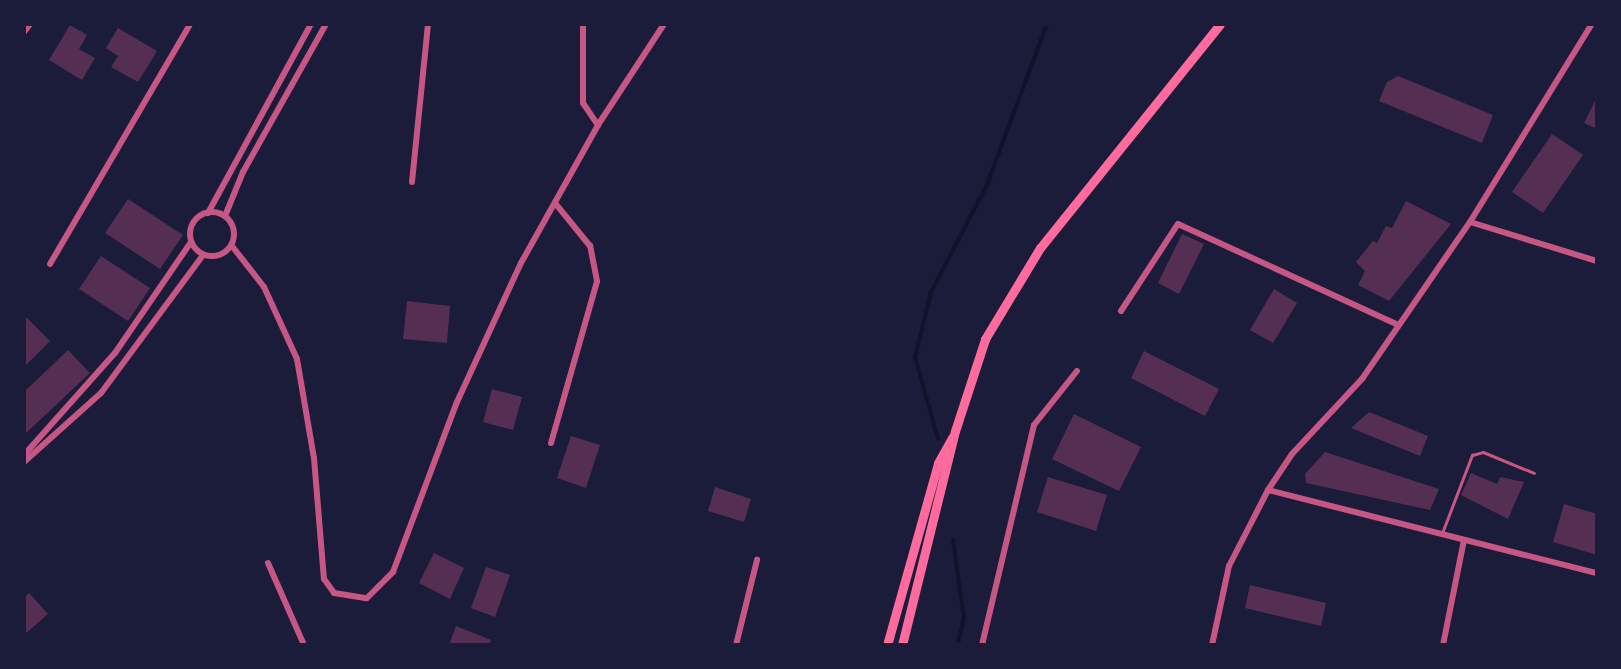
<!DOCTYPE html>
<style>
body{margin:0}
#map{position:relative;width:1621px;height:669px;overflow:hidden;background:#1b1b3a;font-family:"PT Sans",sans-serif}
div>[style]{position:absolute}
.stream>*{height:4px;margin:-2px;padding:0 2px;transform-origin:2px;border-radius:2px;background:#12122b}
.building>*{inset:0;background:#542f53}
.service>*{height:3px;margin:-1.5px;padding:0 1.5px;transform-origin:1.5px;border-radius:1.5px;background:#c65784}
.minor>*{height:6px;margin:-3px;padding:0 3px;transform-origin:3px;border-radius:3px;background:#c65784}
.minor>.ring{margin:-3px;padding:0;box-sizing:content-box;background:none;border:6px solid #c65784;border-radius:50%}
.primary>*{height:9px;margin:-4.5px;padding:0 4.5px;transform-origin:4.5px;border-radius:4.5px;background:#ff6b9d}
span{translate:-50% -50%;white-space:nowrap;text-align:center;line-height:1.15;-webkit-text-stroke:6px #1b1b3a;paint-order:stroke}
.frame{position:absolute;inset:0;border:26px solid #1b1b3a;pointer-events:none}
</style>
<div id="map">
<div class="stream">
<i style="left:938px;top:439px;width:85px;rotate:-105.7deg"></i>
<i style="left:915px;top:357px;width:67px;rotate:-76.2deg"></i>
<i style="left:931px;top:292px;width:119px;rotate:-62.4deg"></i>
<i style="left:986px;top:187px;width:174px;rotate:-69.5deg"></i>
<i style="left:953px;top:540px;width:79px;rotate:82deg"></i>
<i style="left:964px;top:618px;width:28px;rotate:103deg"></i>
</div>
<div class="building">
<i style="clip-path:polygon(70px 25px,87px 35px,79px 49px,95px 58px,82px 80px,49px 60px)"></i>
<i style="clip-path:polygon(118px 28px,157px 51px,138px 82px,111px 67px,118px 56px,106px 48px)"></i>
<i style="clip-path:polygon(1398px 76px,1493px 115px,1482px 143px,1379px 101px,1387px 82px)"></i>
<i style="clip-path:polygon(1597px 97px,1597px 129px,1584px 123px)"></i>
<i style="clip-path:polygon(1552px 134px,1583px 155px,1543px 213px,1512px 192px)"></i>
<i style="clip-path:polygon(128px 199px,183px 235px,160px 269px,105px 233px)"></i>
<i style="clip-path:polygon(1406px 201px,1451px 224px,1389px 301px,1358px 285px,1365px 271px,1356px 262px,1373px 241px,1377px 243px,1386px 226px,1392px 228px)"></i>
<i style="clip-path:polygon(1182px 234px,1204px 244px,1179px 294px,1158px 283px)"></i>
<i style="clip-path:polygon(101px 256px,150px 288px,128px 321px,79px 289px)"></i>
<i style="clip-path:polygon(1274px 289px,1297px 303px,1273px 343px,1250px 330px)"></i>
<i style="clip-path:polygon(407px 301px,450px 306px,447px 343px,403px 339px)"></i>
<i style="clip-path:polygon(24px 315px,50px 341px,24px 367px)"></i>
<i style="clip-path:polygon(68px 350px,90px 373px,24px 435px,24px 392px)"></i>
<i style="clip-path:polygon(1144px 351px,1219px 389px,1205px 416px,1131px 378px)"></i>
<i style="clip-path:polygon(492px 389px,522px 397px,513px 430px,483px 422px)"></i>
<i style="clip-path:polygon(1369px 412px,1428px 436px,1420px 456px,1351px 428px)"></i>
<i style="clip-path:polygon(1074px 414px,1141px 447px,1119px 491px,1052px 459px)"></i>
<i style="clip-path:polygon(571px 436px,600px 445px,586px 488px,557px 478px)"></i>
<i style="clip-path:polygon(1325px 452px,1439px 489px,1430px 510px,1306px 483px,1305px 474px)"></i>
<i style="clip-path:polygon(1471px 473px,1497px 484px,1500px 477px,1524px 482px,1508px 519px,1461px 495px)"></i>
<i style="clip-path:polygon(1048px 477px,1107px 495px,1096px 531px,1037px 512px)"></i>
<i style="clip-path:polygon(715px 487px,751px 499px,744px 522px,708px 511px)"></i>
<i style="clip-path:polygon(1564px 504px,1597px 514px,1597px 555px,1553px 542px)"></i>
<i style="clip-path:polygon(434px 553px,464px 568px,450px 599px,419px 583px)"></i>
<i style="clip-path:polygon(486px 567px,510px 575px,495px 617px,471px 608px)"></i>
<i style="clip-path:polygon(1250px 585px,1326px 603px,1321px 626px,1245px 608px)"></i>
<i style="clip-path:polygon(29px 593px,48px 614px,25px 634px,24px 598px)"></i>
<i style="clip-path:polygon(456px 626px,491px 640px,489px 645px,449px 645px)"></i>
</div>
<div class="service">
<i style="left:1442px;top:533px;width:84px;rotate:-69deg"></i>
<i style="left:1472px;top:455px;width:11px;rotate:-15deg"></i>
<i style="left:1483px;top:452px;width:55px;rotate:22.4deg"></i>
</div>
<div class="minor">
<i style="left:583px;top:24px;width:79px;rotate:90deg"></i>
<i style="left:583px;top:103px;width:27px;rotate:56deg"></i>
<i style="left:24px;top:32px;width:10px;rotate:-53deg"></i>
<i style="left:412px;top:182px;width:159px;rotate:-84.2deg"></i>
<i class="ring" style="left:190px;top:212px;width:38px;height:38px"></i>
<i style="left:208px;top:213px;width:215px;rotate:-61.4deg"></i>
<i style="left:225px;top:216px;width:48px;rotate:-67.8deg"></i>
<i style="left:243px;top:172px;width:170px;rotate:-60.7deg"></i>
<i style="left:1470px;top:222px;width:133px;rotate:17.1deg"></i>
<i style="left:232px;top:246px;width:52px;rotate:52deg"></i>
<i style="left:264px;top:287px;width:79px;rotate:65.4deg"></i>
<i style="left:297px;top:359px;width:100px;rotate:80.3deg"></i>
<i style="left:314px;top:458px;width:121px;rotate:85.3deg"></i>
<i style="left:324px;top:579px;width:17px;rotate:54deg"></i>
<i style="left:334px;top:593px;width:33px;rotate:9deg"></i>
<i style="left:367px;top:598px;width:37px;rotate:-45deg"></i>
<i style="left:393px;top:572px;width:182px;rotate:-69.4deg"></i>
<i style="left:457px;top:402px;width:153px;rotate:-65.3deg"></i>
<i style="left:521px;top:263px;width:158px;rotate:-60.8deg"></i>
<i style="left:598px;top:125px;width:121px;rotate:-56.8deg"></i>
<i style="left:50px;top:264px;width:278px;rotate:-59.7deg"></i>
<i style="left:1121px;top:311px;width:104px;rotate:-56.8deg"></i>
<i style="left:1178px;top:224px;width:240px;rotate:24.6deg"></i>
<i style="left:551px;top:443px;width:168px;rotate:-74.1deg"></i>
<i style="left:597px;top:281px;width:36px;rotate:-101deg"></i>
<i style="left:590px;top:246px;width:55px;rotate:-129.1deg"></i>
<i style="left:24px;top:455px;width:137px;rotate:-48.3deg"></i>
<i style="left:115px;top:353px;width:135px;rotate:-55.6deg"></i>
<i style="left:24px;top:462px;width:103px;rotate:-41.9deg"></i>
<i style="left:101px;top:393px;width:172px;rotate:-53.5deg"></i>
<i style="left:1268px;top:490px;width:339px;rotate:14.2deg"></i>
<i style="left:268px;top:563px;width:90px;rotate:66.3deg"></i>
<i style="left:736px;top:645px;width:88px;rotate:-76.1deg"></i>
<i style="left:982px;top:645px;width:226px;rotate:-76.7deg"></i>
<i style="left:1034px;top:425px;width:69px;rotate:-51.5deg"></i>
<i style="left:1212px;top:645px;width:81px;rotate:-77.9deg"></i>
<i style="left:1229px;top:566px;width:85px;rotate:-62.8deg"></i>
<i style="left:1268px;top:490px;width:43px;rotate:-56.3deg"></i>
<i style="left:1292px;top:454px;width:103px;rotate:-47deg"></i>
<i style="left:1362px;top:379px;width:191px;rotate:-55.5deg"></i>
<i style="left:1470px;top:222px;width:233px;rotate:-58.4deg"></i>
<i style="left:1443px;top:645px;width:107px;rotate:-78.7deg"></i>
</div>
<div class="primary">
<i style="left:887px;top:645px;width:189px;rotate:-74.3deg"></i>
<i style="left:938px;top:463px;width:29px;rotate:-61deg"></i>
<i style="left:902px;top:645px;width:220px;rotate:-76.1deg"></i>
<i style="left:955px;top:431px;width:97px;rotate:-71.9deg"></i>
<i style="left:985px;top:339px;width:106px;rotate:-58.9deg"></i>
<i style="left:1040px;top:248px;width:287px;rotate:-51.2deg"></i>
</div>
<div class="frame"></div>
</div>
